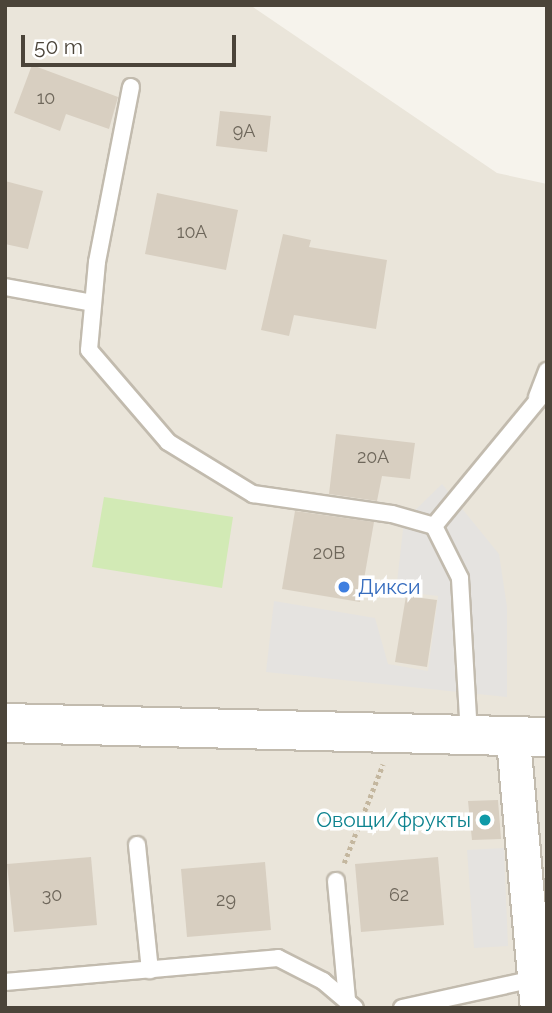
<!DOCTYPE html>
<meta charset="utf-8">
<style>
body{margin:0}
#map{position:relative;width:552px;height:1013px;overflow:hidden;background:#f6f3ec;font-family:Raleway,sans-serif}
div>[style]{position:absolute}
.residential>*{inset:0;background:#eae5da}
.green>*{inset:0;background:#d2eab5}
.parking>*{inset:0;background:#e5e3e0}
.building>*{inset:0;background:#d8cfc1}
.path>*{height:4.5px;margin-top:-2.25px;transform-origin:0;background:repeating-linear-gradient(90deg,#c4b79f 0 3.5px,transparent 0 7px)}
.roads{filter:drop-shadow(2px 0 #c2bbae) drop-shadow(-2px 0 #c2bbae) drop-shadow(0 2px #c2bbae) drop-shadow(0 -2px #c2bbae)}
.service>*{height:16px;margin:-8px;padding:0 8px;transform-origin:8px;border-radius:8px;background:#fff}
.minor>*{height:33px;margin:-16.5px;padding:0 16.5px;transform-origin:16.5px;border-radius:16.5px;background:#fff}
.tertiary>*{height:38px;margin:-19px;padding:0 19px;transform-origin:19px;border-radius:19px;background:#fff}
.dots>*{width:19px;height:19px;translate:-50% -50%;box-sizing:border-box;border:4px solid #fff;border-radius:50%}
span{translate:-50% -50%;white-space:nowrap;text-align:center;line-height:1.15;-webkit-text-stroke:7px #fff;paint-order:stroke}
.number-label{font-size:18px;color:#6e675b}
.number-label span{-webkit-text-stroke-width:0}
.shop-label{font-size:21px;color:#366cbe}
.left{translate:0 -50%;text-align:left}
.culture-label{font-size:21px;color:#0d838f}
.right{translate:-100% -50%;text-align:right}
.frame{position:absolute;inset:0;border:7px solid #4b4439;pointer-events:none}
.scale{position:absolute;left:21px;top:35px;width:215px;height:32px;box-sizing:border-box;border:4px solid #4b4439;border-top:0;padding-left:9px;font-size:21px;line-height:24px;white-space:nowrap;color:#4b4439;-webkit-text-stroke:5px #fff;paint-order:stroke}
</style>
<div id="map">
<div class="residential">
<i style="clip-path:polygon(5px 5px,250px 5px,497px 173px,547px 184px,547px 1008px,5px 1008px)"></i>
</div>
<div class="green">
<i style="clip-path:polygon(104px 497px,233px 517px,222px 588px,92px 567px)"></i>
</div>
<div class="parking">
<i style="clip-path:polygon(442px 484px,499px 554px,507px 607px,507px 697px,266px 672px,274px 601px,375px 618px,388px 664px,428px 671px,438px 596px,396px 591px,404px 521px)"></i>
<i style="clip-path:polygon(504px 848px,508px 946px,474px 948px,467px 850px)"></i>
</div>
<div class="building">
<i style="clip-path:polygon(32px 65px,118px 97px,109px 129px,66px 114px,60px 131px,14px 113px)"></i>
<i style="clip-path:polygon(220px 111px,271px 116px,267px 152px,216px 146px)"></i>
<i style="clip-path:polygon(5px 181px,43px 191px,28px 249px,5px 244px)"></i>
<i style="clip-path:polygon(157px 193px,238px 210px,226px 270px,145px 254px)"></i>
<i style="clip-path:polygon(283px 234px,311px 240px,309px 247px,387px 260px,376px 329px,294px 315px,289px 336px,261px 330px)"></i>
<i style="clip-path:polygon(336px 434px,415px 443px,410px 479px,382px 476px,377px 501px,329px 494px)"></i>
<i style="clip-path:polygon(295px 511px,374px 522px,360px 602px,282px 589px)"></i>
<i style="clip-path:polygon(406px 596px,437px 600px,427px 667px,395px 662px)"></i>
<i style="clip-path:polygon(498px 800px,501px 839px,472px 840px,468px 801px)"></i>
<i style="clip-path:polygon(91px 857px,97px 925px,14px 932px,7px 864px)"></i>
<i style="clip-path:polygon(438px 857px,444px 925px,361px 932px,355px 864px)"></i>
<i style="clip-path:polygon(265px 862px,271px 930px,187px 937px,181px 869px)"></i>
</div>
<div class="path">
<i style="left:344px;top:863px;width:106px;rotate:-68.5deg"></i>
</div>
<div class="roads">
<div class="service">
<i style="left:131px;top:87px;width:178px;rotate:101deg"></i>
<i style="left:97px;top:262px;width:88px;rotate:95.2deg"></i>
<i style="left:89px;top:350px;width:121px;rotate:49.3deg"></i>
<i style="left:168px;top:442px;width:100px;rotate:31.5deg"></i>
<i style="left:253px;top:494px;width:140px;rotate:8.2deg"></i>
<i style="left:392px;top:514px;width:44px;rotate:15.9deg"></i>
<i style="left:5px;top:287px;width:89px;rotate:10.3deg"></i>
<i style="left:537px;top:397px;width:28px;rotate:-69deg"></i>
<i style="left:469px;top:735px;width:157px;rotate:-93.3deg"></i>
<i style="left:460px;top:578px;width:58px;rotate:-116.6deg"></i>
<i style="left:434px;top:526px;width:178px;rotate:-50.5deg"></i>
<i style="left:137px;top:845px;width:126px;rotate:84.1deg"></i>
<i style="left:336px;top:881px;width:119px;rotate:84.7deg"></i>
<i style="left:5px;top:982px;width:274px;rotate:-5deg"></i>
<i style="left:278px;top:958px;width:51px;rotate:27.1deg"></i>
<i style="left:323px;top:981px;width:42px;rotate:40.2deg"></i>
<i style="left:402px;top:1008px;width:135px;rotate:-12.4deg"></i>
</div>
<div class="minor">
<i style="left:513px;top:740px;width:269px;rotate:84.9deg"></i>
</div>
<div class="tertiary">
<i style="left:5px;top:723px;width:542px;rotate:1.48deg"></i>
</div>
</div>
<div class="dots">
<i style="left:344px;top:587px;background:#3f7fe0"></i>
<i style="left:485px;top:820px;background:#0f9aa8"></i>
</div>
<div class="number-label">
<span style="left:46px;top:98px">10</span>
<span style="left:244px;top:131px">9А</span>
<span style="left:192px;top:232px">10А</span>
<span style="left:373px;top:457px">20А</span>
<span style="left:329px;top:553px">20В</span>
<span style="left:52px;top:895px">30</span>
<span style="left:399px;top:895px">62</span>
<span style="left:226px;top:900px">29</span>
</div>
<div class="shop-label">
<span class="left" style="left:358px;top:587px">Дикси</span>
</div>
<div class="culture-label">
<span class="right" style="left:471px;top:820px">Овощи/фрукты</span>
</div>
<div class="frame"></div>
<div class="scale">50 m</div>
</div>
